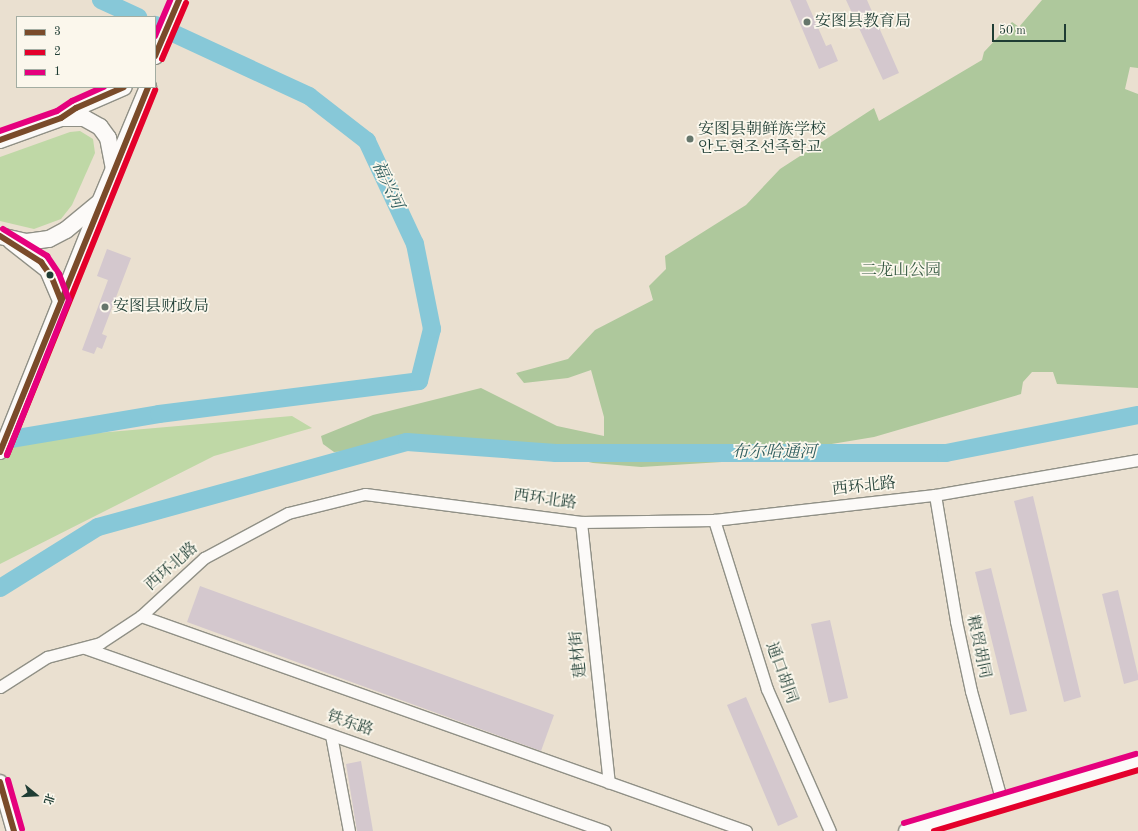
<!DOCTYPE html>
<meta charset="utf-8">
<style>
body{margin:0}
#map{position:relative;width:1138px;height:831px;overflow:hidden;background:#eae0d0;font-family:"Old Standard TT","Noto Serif SC","Noto Serif KR",serif}
div>[style]{position:absolute}
.green>*{inset:0;background:#bfd8a6}
.forest>*{inset:0;background:#aec89c}
.river>*{height:18px;margin:-9px;padding:0 9px;transform-origin:9px;border-radius:9px;background:#87c8d8}
.building>*{inset:0;background:#d4c8ce}
.roads{filter:drop-shadow(1px 0 #909086) drop-shadow(-1px 0 #909086) drop-shadow(0 1px #909086) drop-shadow(0 -1px #909086)}
.minor>*{height:11px;margin:-5.5px;padding:0 5.5px;transform-origin:5.5px;border-radius:5.5px;background:#fcfaf8}
.major>*{height:14px;margin:-7px;padding:0 7px;transform-origin:7px;border-radius:7px;background:#fcfaf8}
.highway>*{height:16px;margin:-8px;padding:0 8px;transform-origin:8px;border-radius:8px;background:#fcfaf8}
.bus-1>*{height:6px;margin:-3px;padding:0 3px;transform-origin:3px;border-radius:3px;background:#7a4b2a}
.bus-2>*{height:6px;margin:-3px;padding:0 3px;transform-origin:3px;border-radius:3px;background:#e4002b}
.bus-3>*{height:6px;margin:-3px;padding:0 3px;transform-origin:3px;border-radius:3px;background:#e5007d}
.dots>*{width:11px;height:11px;translate:-50% -50%;box-sizing:border-box;border:2px solid #fbf7ec;border-radius:50%}
span{translate:-50% -50%;white-space:nowrap;text-align:center;line-height:1.15;-webkit-text-stroke:3.5px #fbf7ec;paint-order:stroke}
.poi-label{font-size:16px;color:#1f3d34}
.left{translate:0 -50%;text-align:left}
.park-label{font-size:16px;color:#385b44}
.street-label{font-size:16px;color:#1f3d34}
.water-label{font-size:17px;color:#2e5d5e;font-style:italic}
.legend{position:absolute;left:16px;top:16px;width:140px;height:72px;box-sizing:border-box;background:#fbf7ec;border:1px solid #a3ada2;margin:0;padding:5px 7px;list-style:none;font-size:12px;color:#1f3d34}
.legend li{display:flex;align-items:center;gap:8px;height:20px}
.legend b{width:20px;border:1px solid #a3ada2}
.north{position:absolute;left:16px;top:775px;width:40px;height:40px;-webkit-text-stroke:3px #fbf7ec;paint-order:stroke;rotate:108deg;font-size:11px;font-weight:700;line-height:16px;text-align:center;color:#1f3d34}
.north::after{content:'';display:block;margin:auto;width:14px;height:18px;background:#1f3d34;clip-path:polygon(50% 0,100% 100%,50% 72%,0 100%)}
.scale{position:absolute;left:992px;top:24px;width:74px;height:18px;box-sizing:border-box;border:2px solid #1f3d34;border-top:0;padding-left:5px;font-size:12px;line-height:14px;white-space:nowrap;color:#1f3d34;-webkit-text-stroke:3px #fbf7ec;paint-order:stroke}
</style>
<div id="map">
<div class="green">
<i style="clip-path:polygon(80px 131px,93px 139px,95px 153px,72px 205px,61px 219px,34px 229px,0 221px,0 157px,70px 132px)"></i>
<i style="clip-path:polygon(292px 416px,312px 428px,214px 456px,0 564px,0 445px,40px 438px)"></i>
</div>
<div class="forest">
<i style="clip-path:polygon(1042px 0,1138px 0,1138px 68px,1130px 67px,1125px 89px,1138px 94px,1138px 388px,1057px 384px,1053px 372px,1032px 372px,1023px 382px,1021px 394px,874px 437px,722px 462px,641px 467px,593px 463px,496px 441px,334px 452px,323px 444px,321px 436px,373px 415px,481px 388px,557px 426px,604px 436px,604px 417px,591px 370px,568px 378px,524px 383px,516px 373px,568px 359px,595px 330px,653px 300px,649px 286px,666px 269px,665px 256px,746px 205px,780px 169px,874px 108px,879px 121px,982px 60px,984px 52px,1012px 22px,1019px 27px)"></i>
</div>
<div class="river">
<i style="left:101px;top:0;width:41px;rotate:24.7deg"></i>
<i style="left:0;top:441px;width:161px;rotate:-9.6deg"></i>
<i style="left:159px;top:414px;width:262px;rotate:-7.2deg"></i>
<i style="left:419px;top:381px;width:54px;rotate:-76deg"></i>
<i style="left:432px;top:329px;width:87px;rotate:-101.3deg"></i>
<i style="left:415px;top:244px;width:114px;rotate:-115deg"></i>
<i style="left:367px;top:141px;width:73px;rotate:-142.2deg"></i>
<i style="left:309px;top:96px;width:170px;rotate:-155.2deg"></i>
<i style="left:0;top:588px;width:115px;rotate:-31.9deg"></i>
<i style="left:98px;top:527px;width:320px;rotate:-15.4deg"></i>
<i style="left:407px;top:442px;width:149px;rotate:4.2deg"></i>
<i style="left:556px;top:453px;width:390px"></i>
<i style="left:946px;top:453px;width:196px;rotate:-11.2deg"></i>
</div>
<div class="building">
<i style="clip-path:polygon(790px 0,806px 0,826px 46px,831px 44px,838px 61px,819px 69px)"></i>
<i style="clip-path:polygon(846px 0,867px 0,899px 73px,883px 80px)"></i>
<i style="clip-path:polygon(107px 249px,131px 258px,102px 334px,107px 336px,102px 349px,97px 347px,94px 354px,82px 350px,108px 280px,97px 276px)"></i>
<i style="clip-path:polygon(1033px 496px,1081px 697px,1064px 702px,1014px 501px)"></i>
<i style="clip-path:polygon(991px 568px,1027px 711px,1010px 715px,975px 572px)"></i>
<i style="clip-path:polygon(200px 586px,554px 715px,541px 751px,187px 622px)"></i>
<i style="clip-path:polygon(1118px 590px,1138px 675px,1138px 680px,1124px 684px,1102px 594px)"></i>
<i style="clip-path:polygon(830px 620px,848px 698px,829px 703px,811px 624px)"></i>
<i style="clip-path:polygon(746px 697px,798px 817px,778px 826px,727px 705px)"></i>
<i style="clip-path:polygon(361px 761px,373px 831px,357px 831px,346px 764px)"></i>
</div>
<div class="roads">
<div class="minor">
<i style="left:935px;top:495px;width:128px;rotate:80.5deg"></i>
<i style="left:956px;top:621px;width:72px;rotate:77.9deg"></i>
<i style="left:971px;top:691px;width:115px;rotate:74.4deg"></i>
<i style="left:714px;top:520px;width:177px;rotate:72.6deg"></i>
<i style="left:767px;top:689px;width:155px;rotate:66.1deg"></i>
<i style="left:581px;top:522px;width:262px;rotate:83.9deg"></i>
<i style="left:141px;top:616px;width:642px;rotate:19.56deg"></i>
<i style="left:85px;top:648px;width:551px;rotate:19.39deg"></i>
<i style="left:0;top:687px;width:56px;rotate:-32.6deg"></i>
<i style="left:47px;top:657px;width:55px;rotate:-14.8deg"></i>
<i style="left:100px;top:643px;width:49px;rotate:-33.4deg"></i>
<i style="left:141px;top:616px;width:86px;rotate:-42.6deg"></i>
<i style="left:204px;top:558px;width:95px;rotate:-28.2deg"></i>
<i style="left:288px;top:513px;width:79px;rotate:-13.9deg"></i>
<i style="left:365px;top:494px;width:218px;rotate:7.4deg"></i>
<i style="left:581px;top:522px;width:133px;rotate:-0.9deg"></i>
<i style="left:714px;top:520px;width:222px;rotate:-6.5deg"></i>
<i style="left:935px;top:495px;width:206px;rotate:-9.8deg"></i>
<i style="left:331px;top:735px;width:98px;rotate:79.4deg"></i>
</div>
<div class="major">
<i style="left:0;top:452px;width:269px;rotate:-68.2deg"></i>
<i style="left:0;top:782px;width:51px;rotate:74.1deg"></i>
<i style="left:906px;top:831px;width:242px;rotate:-16.6deg"></i>
</div>
<div class="highway">
<i style="left:155px;top:56px;width:61px;rotate:-66.8deg"></i>
<i style="left:61px;top:118px;width:23px"></i>
<i style="left:84px;top:118px;width:18px;rotate:29deg"></i>
<i style="left:100px;top:127px;width:14px;rotate:54deg"></i>
<i style="left:108px;top:138px;width:31px;rotate:79deg"></i>
<i style="left:0;top:140px;width:65px;rotate:-19.8deg"></i>
<i style="left:61px;top:118px;width:18px;rotate:-34deg"></i>
<i style="left:76px;top:108px;width:52px;rotate:-23.6deg"></i>
<i style="left:0;top:236px;width:28px;rotate:13deg"></i>
<i style="left:27px;top:242px;width:22px;rotate:-8deg"></i>
<i style="left:49px;top:239px;width:19px;rotate:-28deg"></i>
<i style="left:66px;top:230px;width:44px;rotate:-39.5deg"></i>
<i style="left:100px;top:202px;width:125px;rotate:-67.3deg"></i>
<i style="left:11px;top:241px;width:47px;rotate:38.1deg"></i>
<i style="left:48px;top:270px;width:33px;rotate:67deg"></i>
</div>
</div>
<div class="bus-1">
<i style="left:155px;top:56px;width:61px;rotate:-66.8deg"></i>
<i style="left:0;top:140px;width:65px;rotate:-19.8deg"></i>
<i style="left:61px;top:118px;width:18px;rotate:-34deg"></i>
<i style="left:76px;top:108px;width:52px;rotate:-23.6deg"></i>
<i style="left:0;top:236px;width:49px;rotate:32.4deg"></i>
<i style="left:41px;top:262px;width:19px;rotate:55deg"></i>
<i style="left:52px;top:278px;width:24px;rotate:68deg"></i>
<i style="left:0;top:452px;width:394px;rotate:-67.9deg"></i>
<i style="left:0;top:782px;width:51px;rotate:74.1deg"></i>
</div>
<div class="bus-2">
<i style="left:162px;top:59px;width:61px;rotate:-66.8deg"></i>
<i style="left:7px;top:455px;width:394px;rotate:-67.9deg"></i>
<i style="left:934px;top:831px;width:213px;rotate:-16.6deg"></i>
</div>
<div class="bus-3">
<i style="left:155px;top:36px;width:39px;rotate:-67deg"></i>
<i style="left:0;top:131px;width:60px;rotate:-19.3deg"></i>
<i style="left:57px;top:111px;width:18px;rotate:-34deg"></i>
<i style="left:72px;top:101px;width:35px;rotate:-24deg"></i>
<i style="left:3px;top:229px;width:52px;rotate:31.5deg"></i>
<i style="left:47px;top:256px;width:22px;rotate:56deg"></i>
<i style="left:59px;top:274px;width:28px;rotate:69deg"></i>
<i style="left:69px;top:300px;width:167px;rotate:111.8deg"></i>
<i style="left:8px;top:780px;width:51px;rotate:74.1deg"></i>
<i style="left:904px;top:823px;width:242px;rotate:-16.6deg"></i>
</div>
<div class="dots">
<i style="left:807px;top:22px;background:#66766b"></i>
<i style="left:690px;top:139px;background:#66766b"></i>
<i style="left:50px;top:275px;background:#1f3d34"></i>
<i style="left:105px;top:307px;background:#66766b"></i>
</div>
<div class="poi-label">
<span class="left" style="left:815px;top:22px">安图县教育局</span>
<span class="left" style="left:698px;top:139px">安图县朝鲜族学校<br>안도현조선족학교</span>
<span class="left" style="left:113px;top:307px">安图县财政局</span>
</div>
<div class="park-label">
<span style="left:901px;top:271px">二龙山公园</span>
</div>
<div class="street-label">
<span style="left:864px;top:487px;rotate:-6deg">西环北路</span>
<span style="left:545px;top:500px;rotate:8deg">西环北路</span>
<span style="left:172px;top:567px;rotate:-41deg">西环北路</span>
<span style="left:978px;top:647px;rotate:78deg">粮贸胡同</span>
<span style="left:579px;top:654px;rotate:-96deg">建材街</span>
<span style="left:781px;top:673px;rotate:70deg">通口胡同</span>
<span style="left:350px;top:724px;rotate:19deg">铁东路</span>
</div>
<div class="water-label">
<span style="left:387px;top:185px;rotate:65deg">福兴河</span>
<span style="left:774px;top:453px">布尔哈通河</span>
</div>
<ul class="legend">
<li><b style="height:5px;background:#7a4b2a"></b>3</li>
<li><b style="height:5px;background:#e4002b"></b>2</li>
<li><b style="height:5px;background:#e5007d"></b>1</li>
</ul>
<div class="north">北</div>
<div class="scale">50 m</div>
</div>
